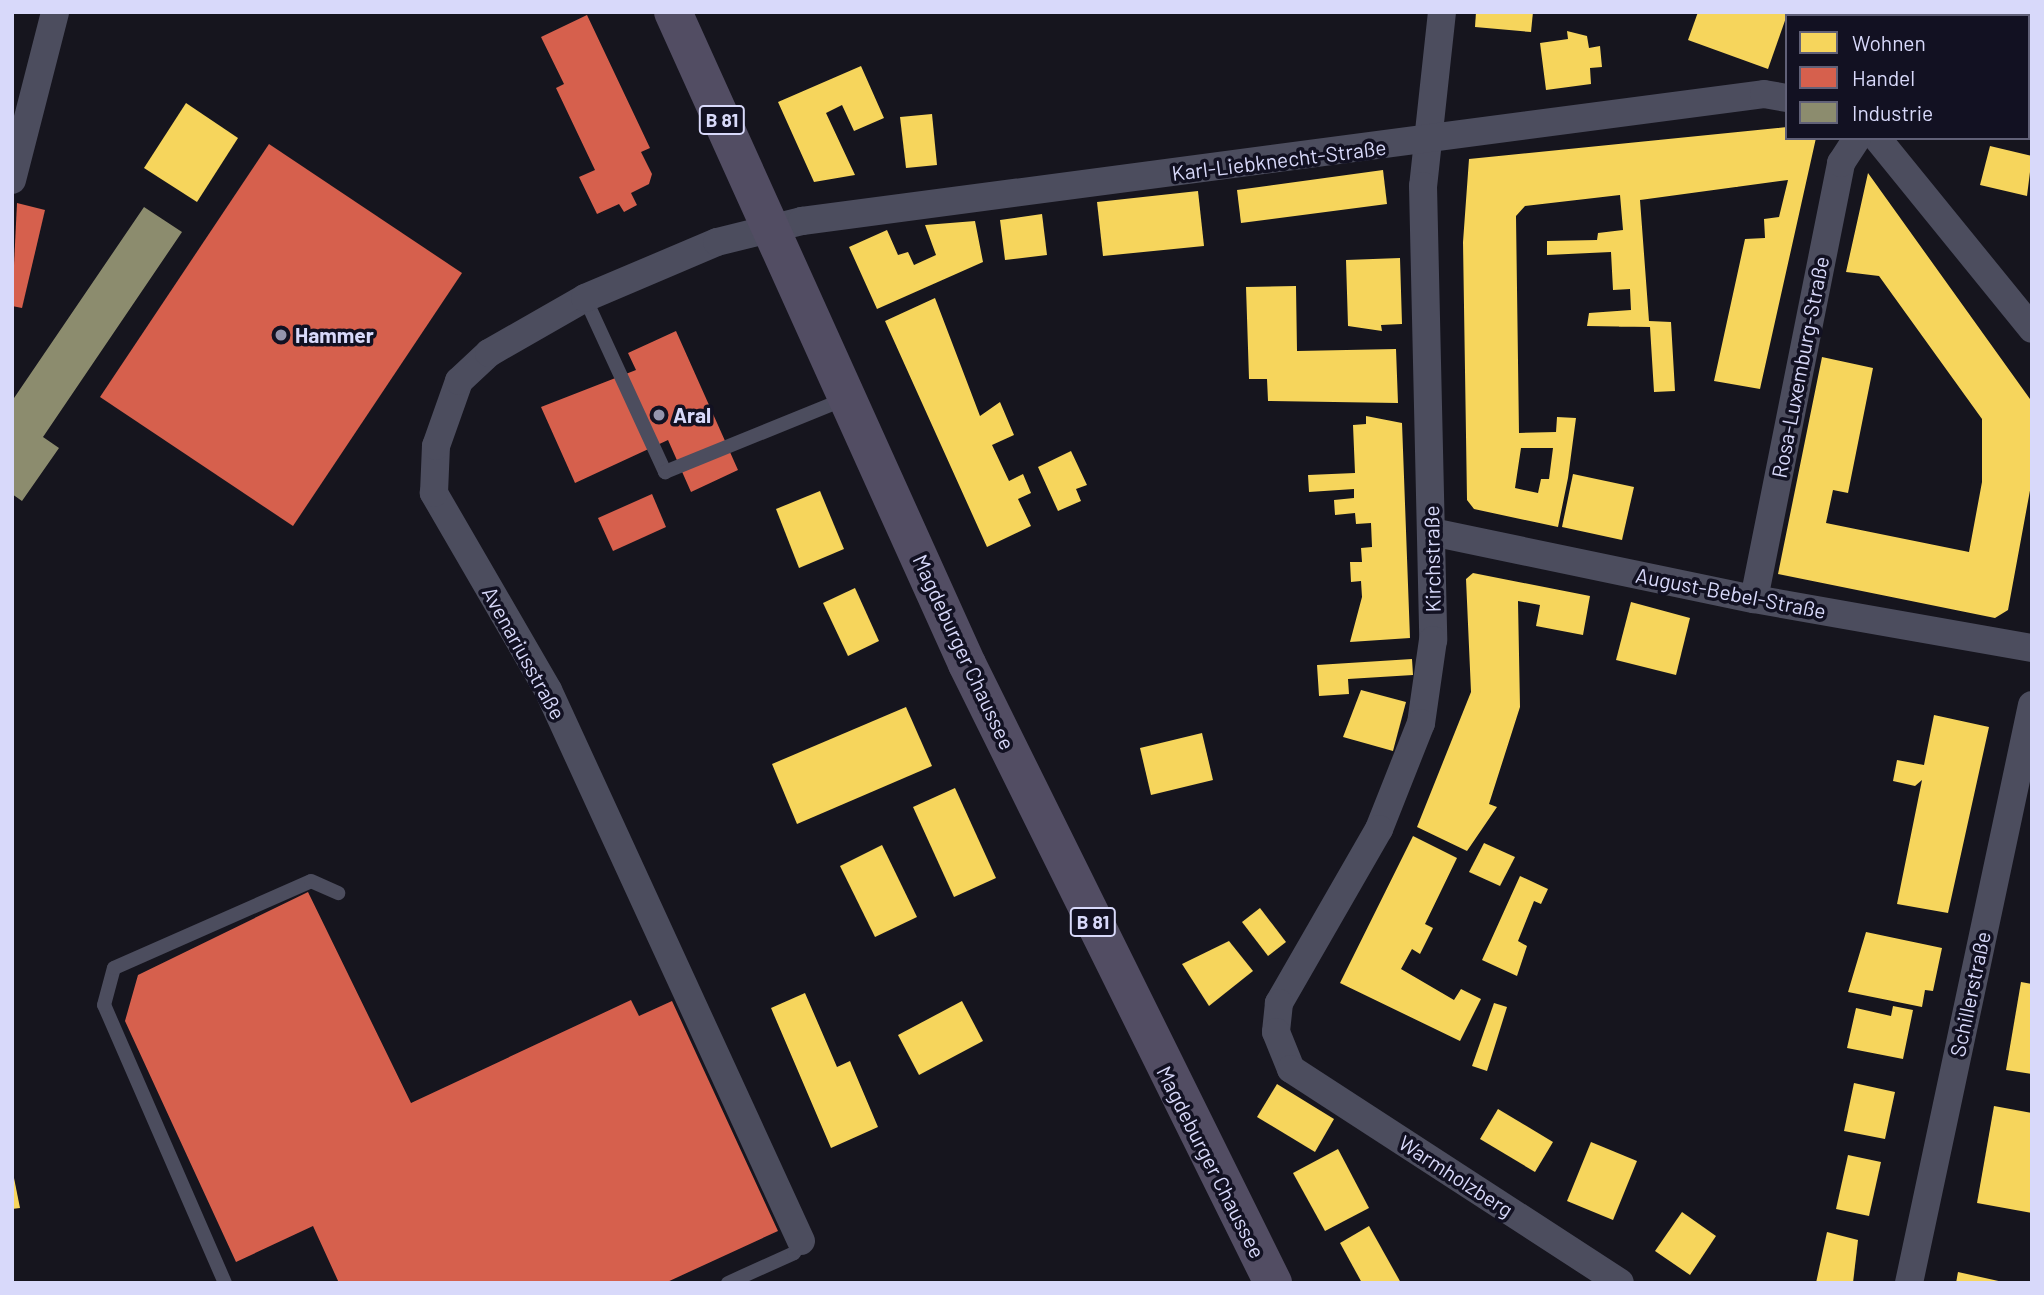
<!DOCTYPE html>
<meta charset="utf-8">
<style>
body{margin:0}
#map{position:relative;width:2044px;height:1295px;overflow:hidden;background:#16151e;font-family:Barlow,sans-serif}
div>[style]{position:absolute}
.homes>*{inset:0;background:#f6d55c}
.shops>*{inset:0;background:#d6604d}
.industry>*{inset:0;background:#8c8c6e}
.lane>*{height:14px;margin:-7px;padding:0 7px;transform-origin:7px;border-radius:7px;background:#4c4d5e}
.street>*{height:28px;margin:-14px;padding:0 14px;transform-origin:14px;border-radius:14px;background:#4c4d5e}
.primary>*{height:38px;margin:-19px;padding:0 19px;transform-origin:19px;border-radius:19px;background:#524d63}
.dots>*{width:19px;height:19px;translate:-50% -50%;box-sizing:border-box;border:4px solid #121122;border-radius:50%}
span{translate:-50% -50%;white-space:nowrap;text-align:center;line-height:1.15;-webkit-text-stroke:7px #121122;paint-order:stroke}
.shield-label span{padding:2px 5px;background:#121122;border:2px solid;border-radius:5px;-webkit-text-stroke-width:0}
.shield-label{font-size:19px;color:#d8d9fa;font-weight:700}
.street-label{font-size:21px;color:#d8d9fa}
.poi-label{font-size:21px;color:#d8d9fa;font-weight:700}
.left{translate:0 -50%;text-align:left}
.frame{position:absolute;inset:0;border:14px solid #d8d9fa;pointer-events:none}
.legend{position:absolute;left:1785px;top:14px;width:245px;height:126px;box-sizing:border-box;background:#121122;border:2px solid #616178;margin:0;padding:9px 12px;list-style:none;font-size:21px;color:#d8d9fa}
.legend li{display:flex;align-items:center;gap:14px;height:35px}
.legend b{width:35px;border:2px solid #616178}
</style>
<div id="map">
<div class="homes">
<i style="clip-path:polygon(1476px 12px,1533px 12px,1531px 32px,1475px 27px)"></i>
<i style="clip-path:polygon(1698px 12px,1788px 12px,1768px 69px,1688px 40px)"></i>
<i style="clip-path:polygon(1872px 12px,1942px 12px,1941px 16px)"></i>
<i style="clip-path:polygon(1963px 12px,2001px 12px,2011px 15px,1962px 16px)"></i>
<i style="clip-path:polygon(1567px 31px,1587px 36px,1589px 48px,1600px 46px,1602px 67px,1590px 68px,1591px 84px,1546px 90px,1540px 43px,1568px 39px)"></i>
<i style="clip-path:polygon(861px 66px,884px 118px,854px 131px,842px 105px,826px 113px,855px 175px,814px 182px,778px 102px)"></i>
<i style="clip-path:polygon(186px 103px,238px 138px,197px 202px,144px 168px)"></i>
<i style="clip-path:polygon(932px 114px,937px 165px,906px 168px,900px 117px)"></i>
<i style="clip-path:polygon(evenodd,1787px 127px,1787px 138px,1816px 138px,1760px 389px,1714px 381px,1745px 239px,1765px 238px,1764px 219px,1779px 217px,1788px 180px,1640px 200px,1649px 321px,1671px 322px,1675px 391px,1654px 392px,1650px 327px,1587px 326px,1589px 313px,1631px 310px,1630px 289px,1613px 290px,1611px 252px,1547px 255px,1547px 241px,1597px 240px,1598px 233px,1623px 230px,1620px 195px,1525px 206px,1516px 216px,1519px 433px,1556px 432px,1557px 417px,1576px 418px,1568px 478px,1558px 527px,1474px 509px,1467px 500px,1463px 242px,1469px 159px,1787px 127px,1521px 448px,1553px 448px,1549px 479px,1541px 479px,1538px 493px,1515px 488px,1521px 448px)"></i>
<i style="clip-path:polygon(1990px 146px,2032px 156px,2027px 196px,1980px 185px)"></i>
<i style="clip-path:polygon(1383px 170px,1387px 204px,1241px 223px,1237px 190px)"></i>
<i style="clip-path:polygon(1868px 173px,2030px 399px,2031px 485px,2008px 610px,1995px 618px,1778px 574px,1822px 357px,1873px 368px,1848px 493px,1833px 490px,1826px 523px,1969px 552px,1982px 482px,1982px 419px,1879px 276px,1846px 272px)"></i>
<i style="clip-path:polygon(1198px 191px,1204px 246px,1103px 256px,1097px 202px)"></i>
<i style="clip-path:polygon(1042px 214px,1047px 255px,1005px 260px,1000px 220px)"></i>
<i style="clip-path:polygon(975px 221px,983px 262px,877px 309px,849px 247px,887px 230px,898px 255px,908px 252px,914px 265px,936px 255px,925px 225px)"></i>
<i style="clip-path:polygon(1400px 258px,1402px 324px,1381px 325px,1382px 331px,1348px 326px,1346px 260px)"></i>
<i style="clip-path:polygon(1296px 286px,1297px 351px,1396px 349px,1398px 403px,1268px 401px,1267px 379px,1249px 379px,1246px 287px)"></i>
<i style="clip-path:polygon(935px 298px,980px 416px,1000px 402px,1014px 435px,992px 445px,1009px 481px,1023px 474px,1031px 493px,1018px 499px,1031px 526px,987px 547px,885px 321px)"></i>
<i style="clip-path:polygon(1366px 416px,1402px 423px,1410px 638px,1350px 642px,1362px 597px,1361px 581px,1351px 582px,1350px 562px,1362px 562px,1361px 548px,1372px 547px,1371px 523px,1356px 524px,1355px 513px,1335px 515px,1334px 500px,1354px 498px,1354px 489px,1309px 492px,1308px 475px,1355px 473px,1353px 425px,1366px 424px)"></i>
<i style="clip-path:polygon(1071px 451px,1087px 485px,1076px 489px,1081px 501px,1058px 511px,1038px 467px)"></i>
<i style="clip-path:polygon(1573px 474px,1634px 487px,1622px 540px,1562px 527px)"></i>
<i style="clip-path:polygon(820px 491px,844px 549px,799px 568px,776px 509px)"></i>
<i style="clip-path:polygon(1473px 573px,1590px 596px,1583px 635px,1536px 626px,1540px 605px,1518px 601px,1520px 707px,1489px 804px,1497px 807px,1467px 851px,1417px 827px,1471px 692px,1466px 579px)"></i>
<i style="clip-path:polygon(855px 588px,879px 641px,848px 656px,823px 603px)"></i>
<i style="clip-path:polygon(1631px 602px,1690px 618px,1676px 675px,1616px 660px)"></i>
<i style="clip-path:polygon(1412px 659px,1413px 675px,1348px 679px,1349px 694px,1319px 696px,1317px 665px)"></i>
<i style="clip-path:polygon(1361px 690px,1406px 702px,1393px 751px,1343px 737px)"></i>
<i style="clip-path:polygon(906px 707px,932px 766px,797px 824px,772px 764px)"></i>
<i style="clip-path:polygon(1934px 715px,1989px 727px,1948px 913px,1897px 904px,1922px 780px,1915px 786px,1893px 781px,1897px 760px,1924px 765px)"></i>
<i style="clip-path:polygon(1202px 733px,1213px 780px,1151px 795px,1140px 748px)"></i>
<i style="clip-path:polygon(955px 788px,996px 878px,954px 897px,913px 807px)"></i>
<i style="clip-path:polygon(1413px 836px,1457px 858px,1425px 924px,1433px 928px,1420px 954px,1412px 949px,1401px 969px,1454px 1000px,1461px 989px,1481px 999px,1460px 1041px,1340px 983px)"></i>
<i style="clip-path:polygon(1484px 843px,1515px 857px,1500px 886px,1469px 872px)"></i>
<i style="clip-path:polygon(882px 845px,917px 917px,875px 937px,840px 866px)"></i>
<i style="clip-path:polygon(1520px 876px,1548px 889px,1541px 904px,1534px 901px,1518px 941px,1527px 946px,1517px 976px,1482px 960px)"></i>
<i style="clip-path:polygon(1260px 908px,1286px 942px,1268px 956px,1242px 922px)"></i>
<i style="clip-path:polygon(1866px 932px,1942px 948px,1933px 991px,1925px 990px,1922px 1007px,1848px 992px)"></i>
<i style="clip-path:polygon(1229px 941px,1253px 971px,1209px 1006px,1182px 964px)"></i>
<i style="clip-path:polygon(2021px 982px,2032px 984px,2032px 1074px,2006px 1070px)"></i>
<i style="clip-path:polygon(805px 993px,837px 1067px,850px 1061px,878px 1127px,831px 1148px,771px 1008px)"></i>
<i style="clip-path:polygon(962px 1001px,983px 1041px,919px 1075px,898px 1035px)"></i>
<i style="clip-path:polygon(1494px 1003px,1507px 1007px,1487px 1071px,1472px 1066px)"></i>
<i style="clip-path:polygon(1893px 1006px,1913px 1010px,1903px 1059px,1847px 1048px,1856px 1008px,1891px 1016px)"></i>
<i style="clip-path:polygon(1854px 1083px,1895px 1092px,1885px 1139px,1844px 1131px)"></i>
<i style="clip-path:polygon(1277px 1084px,1334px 1119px,1315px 1152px,1257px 1117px)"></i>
<i style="clip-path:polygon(1994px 1106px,2032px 1113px,2032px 1213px,1977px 1203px)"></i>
<i style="clip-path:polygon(1498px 1109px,1553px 1142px,1535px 1172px,1480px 1139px)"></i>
<i style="clip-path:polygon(1591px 1142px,1637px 1161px,1613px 1220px,1567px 1201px)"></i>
<i style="clip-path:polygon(1338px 1149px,1369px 1208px,1325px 1231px,1293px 1173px)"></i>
<i style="clip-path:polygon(1848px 1155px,1881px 1162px,1869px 1216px,1836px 1209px)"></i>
<i style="clip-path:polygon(12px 1168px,20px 1208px,12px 1209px)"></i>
<i style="clip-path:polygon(1682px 1212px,1716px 1236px,1690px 1275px,1655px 1251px)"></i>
<i style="clip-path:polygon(1369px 1226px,1401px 1283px,1362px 1283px,1340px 1243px)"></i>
<i style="clip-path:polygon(1827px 1232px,1858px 1240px,1853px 1283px,1816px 1283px)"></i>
<i style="clip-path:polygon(1958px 1272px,2003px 1282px,2003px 1283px,1956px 1283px)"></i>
</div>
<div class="shops">
<i style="clip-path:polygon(587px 15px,650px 148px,641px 152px,652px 174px,649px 184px,631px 193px,637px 205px,624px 212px,619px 204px,597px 214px,579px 177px,595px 170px,556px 88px,564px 84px,541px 37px)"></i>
<i style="clip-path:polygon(269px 144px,462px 273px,293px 526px,100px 397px)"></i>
<i style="clip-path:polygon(17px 203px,45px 210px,22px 308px,12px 306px)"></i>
<i style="clip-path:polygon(676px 331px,738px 470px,691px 492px,668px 440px,575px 483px,541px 407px,636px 370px,628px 353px)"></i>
<i style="clip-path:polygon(652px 494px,666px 527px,613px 551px,598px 518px)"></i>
<i style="clip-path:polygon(308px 892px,411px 1103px,631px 1000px,639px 1016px,672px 1001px,778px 1231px,665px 1283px,339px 1283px,313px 1226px,236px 1262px,125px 1021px,138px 975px)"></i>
</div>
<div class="industry">
<i style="clip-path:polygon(144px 207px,182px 232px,43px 437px,59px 448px,22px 501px,12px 494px,12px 401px)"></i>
</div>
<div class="lane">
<i style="left:585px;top:298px;width:192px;rotate:65.3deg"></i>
<i style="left:665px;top:472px;width:194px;rotate:-22.1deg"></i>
<i style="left:225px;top:1283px;width:303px;rotate:-113.5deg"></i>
<i style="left:104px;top:1005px;width:38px;rotate:-75deg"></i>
<i style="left:114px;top:968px;width:215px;rotate:-23.8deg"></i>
<i style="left:311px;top:881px;width:30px;rotate:24deg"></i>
<i style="left:728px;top:1283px;width:72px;rotate:-24.4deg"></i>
<i style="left:794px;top:1253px;width:14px;rotate:-60deg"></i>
</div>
<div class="street">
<i style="left:1442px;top:12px;width:175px;rotate:96.2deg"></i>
<i style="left:1423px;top:186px;width:454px;rotate:88.7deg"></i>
<i style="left:1433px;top:640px;width:84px;rotate:98.2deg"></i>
<i style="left:1421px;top:723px;width:114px;rotate:111.6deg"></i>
<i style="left:1379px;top:829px;width:201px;rotate:119.9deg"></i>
<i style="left:1279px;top:1003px;width:29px;rotate:96deg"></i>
<i style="left:1276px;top:1032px;width:40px;rotate:68deg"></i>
<i style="left:1291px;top:1069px;width:392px;rotate:33deg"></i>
<i style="left:1877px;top:138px;width:246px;rotate:50.9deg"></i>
<i style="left:12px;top:180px;width:173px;rotate:-75.6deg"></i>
<i style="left:1432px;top:532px;width:329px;rotate:11.8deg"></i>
<i style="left:1754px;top:599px;width:282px;rotate:10deg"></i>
<i style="left:1754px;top:599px;width:445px;rotate:-78.7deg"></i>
<i style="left:1841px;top:163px;width:30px;rotate:-57deg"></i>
<i style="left:801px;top:1241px;width:606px;rotate:-114.66deg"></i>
<i style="left:548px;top:690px;width:228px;rotate:-120.1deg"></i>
<i style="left:434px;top:493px;width:47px;rotate:-87.6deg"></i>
<i style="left:436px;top:446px;width:69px;rotate:-70.5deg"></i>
<i style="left:459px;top:381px;width:41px;rotate:-43deg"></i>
<i style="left:489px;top:353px;width:111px;rotate:-29.8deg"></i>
<i style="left:585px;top:298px;width:143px;rotate:-23deg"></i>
<i style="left:717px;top:242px;width:88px;rotate:-13.9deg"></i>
<i style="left:802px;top:221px;width:970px;rotate:-7.52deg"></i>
<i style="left:1764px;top:94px;width:23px;rotate:10deg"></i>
<i style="left:1909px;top:1283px;width:591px;rotate:-77.99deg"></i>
</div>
<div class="primary">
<i style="left:673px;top:12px;width:715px;rotate:65.73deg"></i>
<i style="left:967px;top:664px;width:691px;rotate:63.69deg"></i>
</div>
<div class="dots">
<i style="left:281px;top:335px;background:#9494ad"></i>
<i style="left:659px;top:415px;background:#9494ad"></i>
</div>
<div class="shield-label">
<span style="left:722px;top:120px">B 81</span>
<span style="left:1093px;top:922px">B 81</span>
</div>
<div class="street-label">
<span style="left:1279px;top:160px;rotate:-7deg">Karl-Liebknecht-Straße</span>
<span style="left:1800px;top:367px;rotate:-79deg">Rosa-Luxemburg-Straße</span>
<span style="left:1432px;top:559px;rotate:-91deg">Kirchstraße</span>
<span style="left:1731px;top:593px;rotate:11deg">August-Bebel-Straße</span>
<span style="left:964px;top:652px;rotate:65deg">Magdeburger Chaussee</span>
<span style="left:524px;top:653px;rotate:61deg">Avenariusstraße</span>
<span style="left:1970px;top:994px;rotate:-78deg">Schillerstraße</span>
<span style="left:1211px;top:1162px;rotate:63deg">Magdeburger Chaussee</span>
<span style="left:1456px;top:1176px;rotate:33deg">Warmholzberg</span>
</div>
<div class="poi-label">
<span class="left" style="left:295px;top:335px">Hammer</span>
<span class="left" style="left:673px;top:415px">Aral</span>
</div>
<div class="frame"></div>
<ul class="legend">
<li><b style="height:19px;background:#f6d55c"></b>Wohnen</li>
<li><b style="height:19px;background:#d6604d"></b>Handel</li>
<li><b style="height:19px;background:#8c8c6e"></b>Industrie</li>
</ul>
</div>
